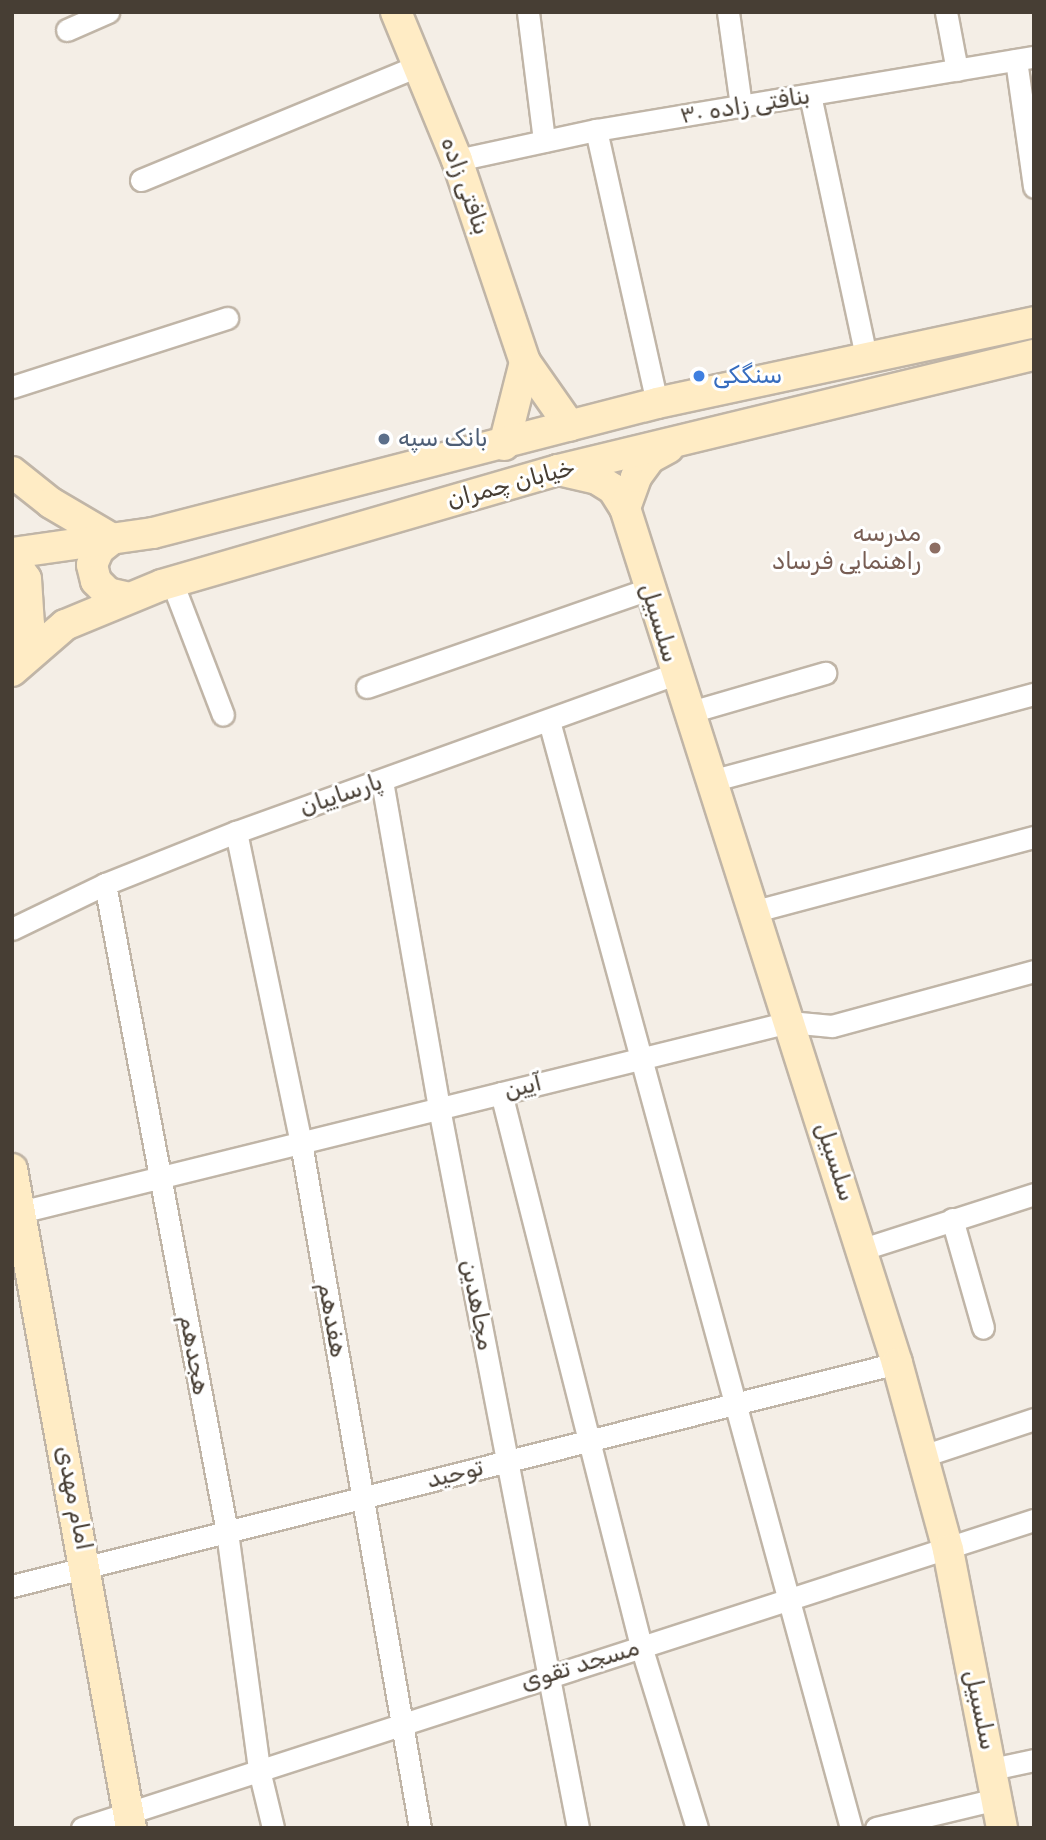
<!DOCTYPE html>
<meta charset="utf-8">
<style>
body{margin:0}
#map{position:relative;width:1046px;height:1840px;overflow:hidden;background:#f4eee6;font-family:Rubik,Cairo,sans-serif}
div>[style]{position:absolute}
.roads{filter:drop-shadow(2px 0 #c0b5a7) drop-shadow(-2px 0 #c0b5a7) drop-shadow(0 2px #c0b5a7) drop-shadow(0 -2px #c0b5a7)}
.street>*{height:21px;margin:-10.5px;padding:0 10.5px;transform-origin:10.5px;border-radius:10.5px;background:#fff}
.secondary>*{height:30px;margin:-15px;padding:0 15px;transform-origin:15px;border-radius:15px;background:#ffecc5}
.dots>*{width:19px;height:19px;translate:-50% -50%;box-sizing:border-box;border:4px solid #fff;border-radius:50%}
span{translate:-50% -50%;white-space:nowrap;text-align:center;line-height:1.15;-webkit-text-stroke:6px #fff;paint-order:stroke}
.street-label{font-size:24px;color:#473e34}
.shop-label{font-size:24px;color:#366cbe}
.left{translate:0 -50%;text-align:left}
.service-label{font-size:24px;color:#4e5e75}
.education-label{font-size:24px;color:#785e54}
.right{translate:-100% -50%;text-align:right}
.frame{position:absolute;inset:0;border:14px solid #473e34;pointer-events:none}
</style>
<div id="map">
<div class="roads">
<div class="street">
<i style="left:528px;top:12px;width:130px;rotate:82.9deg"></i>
<i style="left:728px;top:12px;width:95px;rotate:82.1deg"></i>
<i style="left:946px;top:12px;width:59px;rotate:79.3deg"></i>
<i style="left:67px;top:30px;width:45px;rotate:-23.7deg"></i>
<i style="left:1016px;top:60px;width:128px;rotate:81.9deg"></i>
<i style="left:810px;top:95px;width:267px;rotate:77.9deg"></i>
<i style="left:596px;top:130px;width:280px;rotate:77.4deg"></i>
<i style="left:457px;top:160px;width:142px;rotate:-12.2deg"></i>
<i style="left:596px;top:130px;width:444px;rotate:-9.5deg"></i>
<i style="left:141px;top:180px;width:299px;rotate:-22.4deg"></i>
<i style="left:12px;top:387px;width:226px;rotate:-17.8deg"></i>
<i style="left:172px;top:582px;width:142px;rotate:69deg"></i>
<i style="left:367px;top:687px;width:299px;rotate:-19.2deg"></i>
<i style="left:687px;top:713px;width:144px;rotate:-16.2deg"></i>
<i style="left:549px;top:721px;width:1147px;rotate:74.74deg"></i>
<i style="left:382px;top:781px;width:332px;rotate:80.1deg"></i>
<i style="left:439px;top:1108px;width:733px;rotate:79.07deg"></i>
<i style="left:711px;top:781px;width:335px;rotate:-15.1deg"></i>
<i style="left:236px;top:832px;width:318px;rotate:78.2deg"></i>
<i style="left:301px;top:1143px;width:695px;rotate:80.14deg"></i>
<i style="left:105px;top:884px;width:659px;rotate:79.34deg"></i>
<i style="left:227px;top:1532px;width:240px;rotate:82.3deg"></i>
<i style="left:259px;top:1770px;width:60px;rotate:76.4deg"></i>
<i style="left:752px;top:912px;width:292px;rotate:-14.9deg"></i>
<i style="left:12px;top:929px;width:103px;rotate:-25.8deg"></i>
<i style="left:105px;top:884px;width:141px;rotate:-21.7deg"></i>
<i style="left:236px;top:832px;width:467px;rotate:-19.8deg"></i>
<i style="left:501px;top:1093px;width:570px;rotate:75.79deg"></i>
<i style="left:641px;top:1646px;width:190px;rotate:72.9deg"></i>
<i style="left:12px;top:1214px;width:800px;rotate:-13.88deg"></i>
<i style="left:789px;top:1022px;width:43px;rotate:5.3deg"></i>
<i style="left:832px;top:1026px;width:209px;rotate:-15.2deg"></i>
<i style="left:952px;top:1219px;width:113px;rotate:74.1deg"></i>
<i style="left:863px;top:1249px;width:180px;rotate:-17.8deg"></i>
<i style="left:923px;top:1456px;width:117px;rotate:-18.4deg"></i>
<i style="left:12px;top:1586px;width:913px;rotate:-14.14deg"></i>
<i style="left:992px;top:1769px;width:43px;rotate:-12.1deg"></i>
<i style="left:82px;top:1828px;width:1001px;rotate:-17.93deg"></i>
<i style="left:876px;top:1828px;width:124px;rotate:-13.5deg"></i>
</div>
<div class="secondary">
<i style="left:396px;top:12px;width:160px;rotate:67.6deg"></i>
<i style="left:457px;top:160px;width:213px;rotate:71.4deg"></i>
<i style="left:525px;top:362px;width:78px;rotate:54.9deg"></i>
<i style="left:504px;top:445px;width:86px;rotate:-75.8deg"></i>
<i style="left:558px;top:470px;width:40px;rotate:13deg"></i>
<i style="left:597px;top:479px;width:19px;rotate:32deg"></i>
<i style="left:613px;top:489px;width:22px;rotate:58deg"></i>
<i style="left:625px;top:508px;width:897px;rotate:72.35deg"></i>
<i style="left:897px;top:1363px;width:194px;rotate:74.7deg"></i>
<i style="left:948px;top:1550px;width:283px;rotate:79deg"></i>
<i style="left:12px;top:472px;width:50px;rotate:38.5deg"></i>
<i style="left:51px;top:503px;width:71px;rotate:30.5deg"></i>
<i style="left:112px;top:539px;width:16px;rotate:142deg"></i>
<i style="left:99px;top:549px;width:17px;rotate:114deg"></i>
<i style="left:92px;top:565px;width:16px;rotate:76deg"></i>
<i style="left:96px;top:581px;width:17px;rotate:45deg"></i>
<i style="left:108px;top:593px;width:17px;rotate:13deg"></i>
<i style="left:625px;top:508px;width:33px;rotate:-70deg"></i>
<i style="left:636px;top:477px;width:24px;rotate:-54deg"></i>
<i style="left:650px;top:458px;width:21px;rotate:-29deg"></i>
<i style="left:12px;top:553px;width:142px;rotate:-8.1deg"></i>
<i style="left:153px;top:533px;width:520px;rotate:-14.46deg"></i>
<i style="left:657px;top:403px;width:386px;rotate:-12.1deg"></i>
<i style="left:12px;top:559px;width:24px;rotate:55deg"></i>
<i style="left:26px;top:579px;width:46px;rotate:86.3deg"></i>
<i style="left:29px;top:625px;width:41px;rotate:114.7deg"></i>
<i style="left:12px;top:671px;width:70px;rotate:-41deg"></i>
<i style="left:65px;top:625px;width:105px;rotate:-22.4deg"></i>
<i style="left:162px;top:585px;width:412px;rotate:-16.2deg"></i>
<i style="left:558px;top:470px;width:490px;rotate:-13.6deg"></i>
<i style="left:12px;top:1169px;width:670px;rotate:79.76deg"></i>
</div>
</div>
<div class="dots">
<i style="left:699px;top:376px;background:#3f7fe0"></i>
<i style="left:384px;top:439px;background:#5c6f8a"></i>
<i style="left:935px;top:548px;background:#8d6e63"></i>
</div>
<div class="street-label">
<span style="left:745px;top:106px;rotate:-9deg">بنافتی زاده ۳۰</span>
<span style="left:465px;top:186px;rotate:70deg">بنافتی زاده</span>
<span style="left:511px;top:484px;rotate:-15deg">خیابان چمران</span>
<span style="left:659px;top:623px;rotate:73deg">سلسبیل</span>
<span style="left:341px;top:795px;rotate:-19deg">پارساییان</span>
<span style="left:523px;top:1087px;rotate:-14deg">آیین</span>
<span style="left:835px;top:1162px;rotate:72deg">سلسبیل</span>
<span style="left:477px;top:1305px;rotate:79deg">مجاهدین</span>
<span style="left:332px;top:1320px;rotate:80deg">هفدهم</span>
<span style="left:194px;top:1355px;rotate:80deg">هجدهم</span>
<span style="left:455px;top:1474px;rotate:-14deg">توحید</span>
<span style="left:74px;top:1498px;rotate:79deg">امام مهدی</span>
<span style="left:580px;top:1665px;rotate:-17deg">مسجد تقوی</span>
<span style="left:980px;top:1710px;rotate:78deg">سلسبیل</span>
</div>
<div class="shop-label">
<span class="left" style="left:713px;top:376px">سنگکی</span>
</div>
<div class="service-label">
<span class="left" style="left:398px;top:439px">بانک سپه</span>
</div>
<div class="education-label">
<span class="right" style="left:921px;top:548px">مدرسه<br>راهنمایی فرساد</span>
</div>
<div class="frame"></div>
</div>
